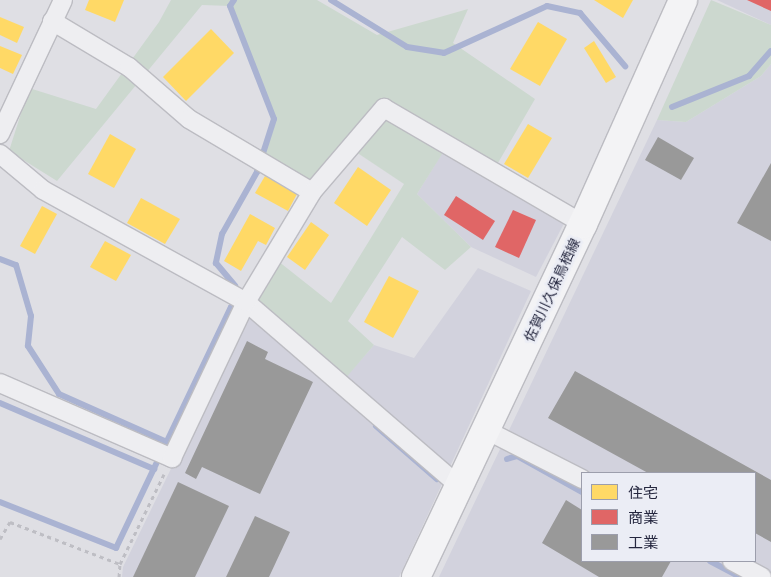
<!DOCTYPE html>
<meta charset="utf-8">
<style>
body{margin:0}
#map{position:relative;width:771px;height:577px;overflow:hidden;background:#dfdfe4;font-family:"Golos Text","Noto Sans JP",sans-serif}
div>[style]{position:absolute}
.built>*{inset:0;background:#d2d2dd}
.green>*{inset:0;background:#ccd8cf}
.homes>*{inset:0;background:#ffd966}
.shops>*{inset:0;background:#e06666}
.industry>*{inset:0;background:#999}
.stream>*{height:6px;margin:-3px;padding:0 3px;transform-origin:3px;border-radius:3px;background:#aab3d2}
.path>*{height:3px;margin-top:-1.5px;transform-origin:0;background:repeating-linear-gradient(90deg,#bebec4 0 4px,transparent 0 8px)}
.roads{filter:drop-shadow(1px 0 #bcbcc2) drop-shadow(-1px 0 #bcbcc2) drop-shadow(0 1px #bcbcc2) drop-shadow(0 -1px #bcbcc2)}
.street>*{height:18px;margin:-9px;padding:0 9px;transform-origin:9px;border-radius:9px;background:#eeeef1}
.primary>*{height:28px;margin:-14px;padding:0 14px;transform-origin:14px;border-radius:14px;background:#f3f3f5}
span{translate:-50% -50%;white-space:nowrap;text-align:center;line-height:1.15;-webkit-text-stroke:5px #ebedf5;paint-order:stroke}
.street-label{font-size:14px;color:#25273f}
.legend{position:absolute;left:581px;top:472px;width:175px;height:90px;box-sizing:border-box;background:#ebedf5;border:1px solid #9c9eac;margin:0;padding:6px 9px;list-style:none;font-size:15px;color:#25273f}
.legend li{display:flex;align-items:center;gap:10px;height:25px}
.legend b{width:25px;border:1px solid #9c9eac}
</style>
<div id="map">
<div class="built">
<i style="clip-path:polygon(717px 0,771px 0,771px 25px)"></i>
<i style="clip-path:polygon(evenodd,771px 64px,771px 577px,439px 577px,657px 120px,686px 122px,761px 76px,771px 64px,582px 473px,755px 473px,755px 561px,582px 561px,582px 473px)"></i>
<i style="clip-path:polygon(449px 142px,571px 210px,536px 277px,471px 247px,417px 194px)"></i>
<i style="clip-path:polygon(478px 268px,531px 291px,399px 577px,122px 577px,123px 567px,253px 301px,344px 379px,374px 345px,414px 358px)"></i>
</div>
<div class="green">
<i style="clip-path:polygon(171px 0,317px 0,377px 35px,468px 9px,453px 43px,535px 99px,495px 168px,449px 143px,417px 194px,471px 247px,445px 270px,402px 237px,348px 321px,374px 345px,344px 380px,253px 301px,278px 261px,331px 303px,404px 184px,350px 148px,312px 192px,263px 163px,274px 119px,230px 6px,202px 5px,57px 181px,9px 151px,29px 88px,96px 109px,159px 22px)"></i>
<i style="clip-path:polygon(711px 0,771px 25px,771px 64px,761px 76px,686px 122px,657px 120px)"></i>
</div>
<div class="homes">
<i style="clip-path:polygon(89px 0,124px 0,115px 22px,85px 10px)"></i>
<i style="clip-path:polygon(594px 0,633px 0,623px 18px)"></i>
<i style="clip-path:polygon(0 17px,24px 27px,17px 43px,0 35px)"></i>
<i style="clip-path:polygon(538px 22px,567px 39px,540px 86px,510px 69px)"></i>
<i style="clip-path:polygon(211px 29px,234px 53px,186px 101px,163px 77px)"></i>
<i style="clip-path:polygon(594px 41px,616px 77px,606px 83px,584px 48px)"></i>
<i style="clip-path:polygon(0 46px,22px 55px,13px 74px,0 68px)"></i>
<i style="clip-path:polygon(528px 124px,552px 138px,528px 178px,504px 164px)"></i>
<i style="clip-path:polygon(110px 134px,136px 149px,114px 188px,88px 174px)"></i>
<i style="clip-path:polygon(358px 167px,391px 190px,367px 226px,334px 203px)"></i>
<i style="clip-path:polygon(265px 176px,297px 194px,288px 211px,255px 193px)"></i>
<i style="clip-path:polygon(141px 198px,180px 219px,165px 244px,127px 223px)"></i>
<i style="clip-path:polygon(42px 206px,57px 214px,35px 254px,20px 246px)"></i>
<i style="clip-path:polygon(250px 214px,275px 228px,266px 245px,258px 241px,241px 271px,224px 261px)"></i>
<i style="clip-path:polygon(311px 222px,329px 235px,305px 270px,287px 257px)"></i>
<i style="clip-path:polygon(105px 241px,131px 255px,116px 281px,90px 267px)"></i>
<i style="clip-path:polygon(389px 276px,419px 291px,393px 338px,364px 322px)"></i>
</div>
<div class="shops">
<i style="clip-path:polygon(747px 0,771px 0,771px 11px)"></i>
<i style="clip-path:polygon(456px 196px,495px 221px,483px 240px,444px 215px)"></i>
<i style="clip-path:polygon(513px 210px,536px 220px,519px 258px,495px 247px)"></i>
</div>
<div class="industry">
<i style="clip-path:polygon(658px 137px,694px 158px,681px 180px,645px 160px)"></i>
<i style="clip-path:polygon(771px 163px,771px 241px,737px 223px)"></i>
<i style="clip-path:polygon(247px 341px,268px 352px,265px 359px,313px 382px,260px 494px,202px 467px,196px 479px,185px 473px)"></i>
<i style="clip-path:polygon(575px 371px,771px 480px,771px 542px,755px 533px,755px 473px,648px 473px,548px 418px)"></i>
<i style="clip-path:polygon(178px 482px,229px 506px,195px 577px,133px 577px)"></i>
<i style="clip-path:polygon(566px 500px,582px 510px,582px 561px,671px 561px,662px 577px,599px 577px,542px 543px)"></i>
<i style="clip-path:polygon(255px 516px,290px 532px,269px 577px,226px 577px)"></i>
</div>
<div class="stream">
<i style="left:234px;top:0;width:7px;rotate:124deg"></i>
<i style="left:230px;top:6px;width:121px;rotate:68.7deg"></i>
<i style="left:274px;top:119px;width:56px;rotate:107.8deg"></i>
<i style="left:257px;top:172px;width:71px;rotate:119.4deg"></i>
<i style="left:222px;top:234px;width:30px;rotate:102deg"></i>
<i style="left:216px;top:263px;width:30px;rotate:50deg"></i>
<i style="left:331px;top:0;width:89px;rotate:31.7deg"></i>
<i style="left:407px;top:47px;width:37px;rotate:9deg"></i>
<i style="left:444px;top:53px;width:113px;rotate:-24.5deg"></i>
<i style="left:547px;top:6px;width:34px;rotate:12deg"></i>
<i style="left:580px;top:13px;width:70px;rotate:49.7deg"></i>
<i style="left:672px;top:107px;width:83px;rotate:-21.9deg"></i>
<i style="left:749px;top:76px;width:33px;rotate:-49deg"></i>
<i style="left:0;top:259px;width:17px;rotate:21deg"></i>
<i style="left:16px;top:265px;width:53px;rotate:73.6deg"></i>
<i style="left:31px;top:316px;width:30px;rotate:96deg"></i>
<i style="left:28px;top:346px;width:57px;rotate:57.1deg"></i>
<i style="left:59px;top:394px;width:118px;rotate:24deg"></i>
<i style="left:0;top:403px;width:168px;rotate:23.2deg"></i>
<i style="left:376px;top:426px;width:81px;rotate:41deg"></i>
<i style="left:507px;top:459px;width:10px;rotate:-17deg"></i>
<i style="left:517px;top:456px;width:74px;rotate:29deg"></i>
<i style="left:0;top:502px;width:125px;rotate:21.6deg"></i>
<i style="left:116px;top:548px;width:267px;rotate:-64.5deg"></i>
<i style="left:231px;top:307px;width:11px;rotate:22deg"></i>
<i style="left:710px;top:561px;width:34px;rotate:28deg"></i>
</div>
<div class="path">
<i style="left:0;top:539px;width:20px;rotate:-60deg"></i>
<i style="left:10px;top:522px;width:118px;rotate:20.9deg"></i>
<i style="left:120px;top:564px;width:100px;rotate:-63.9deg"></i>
<i style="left:119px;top:577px;width:13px;rotate:-86deg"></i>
</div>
<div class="roads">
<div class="street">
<i style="left:52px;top:21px;width:90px;rotate:30.9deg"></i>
<i style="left:129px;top:67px;width:79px;rotate:40.9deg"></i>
<i style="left:189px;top:119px;width:143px;rotate:30.7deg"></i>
<i style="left:312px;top:192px;width:111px;rotate:-49.4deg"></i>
<i style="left:384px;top:108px;width:230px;rotate:30.2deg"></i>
<i style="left:0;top:134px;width:148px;rotate:-64.8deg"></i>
<i style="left:0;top:154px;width:56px;rotate:39.9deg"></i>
<i style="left:43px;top:190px;width:232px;rotate:28.9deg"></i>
<i style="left:246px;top:302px;width:281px;rotate:40.8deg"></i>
<i style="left:0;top:383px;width:188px;rotate:23.6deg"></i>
<i style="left:172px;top:458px;width:173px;rotate:-64.6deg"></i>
<i style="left:246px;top:302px;width:128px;rotate:-59deg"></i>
<i style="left:486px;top:430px;width:108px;rotate:27deg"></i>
<i style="left:732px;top:561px;width:34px;rotate:28deg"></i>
</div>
<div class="primary">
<i style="left:416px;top:577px;width:391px;rotate:-64.7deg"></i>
<i style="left:583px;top:224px;width:245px;rotate:-65.9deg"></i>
</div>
</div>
<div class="street-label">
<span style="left:552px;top:290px;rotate:-65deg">佐賀川久保鳥栖線</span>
</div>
<ul class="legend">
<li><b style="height:14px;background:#ffd966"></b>住宅</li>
<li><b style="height:14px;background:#e06666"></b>商業</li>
<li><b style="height:14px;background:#999"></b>工業</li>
</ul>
</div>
